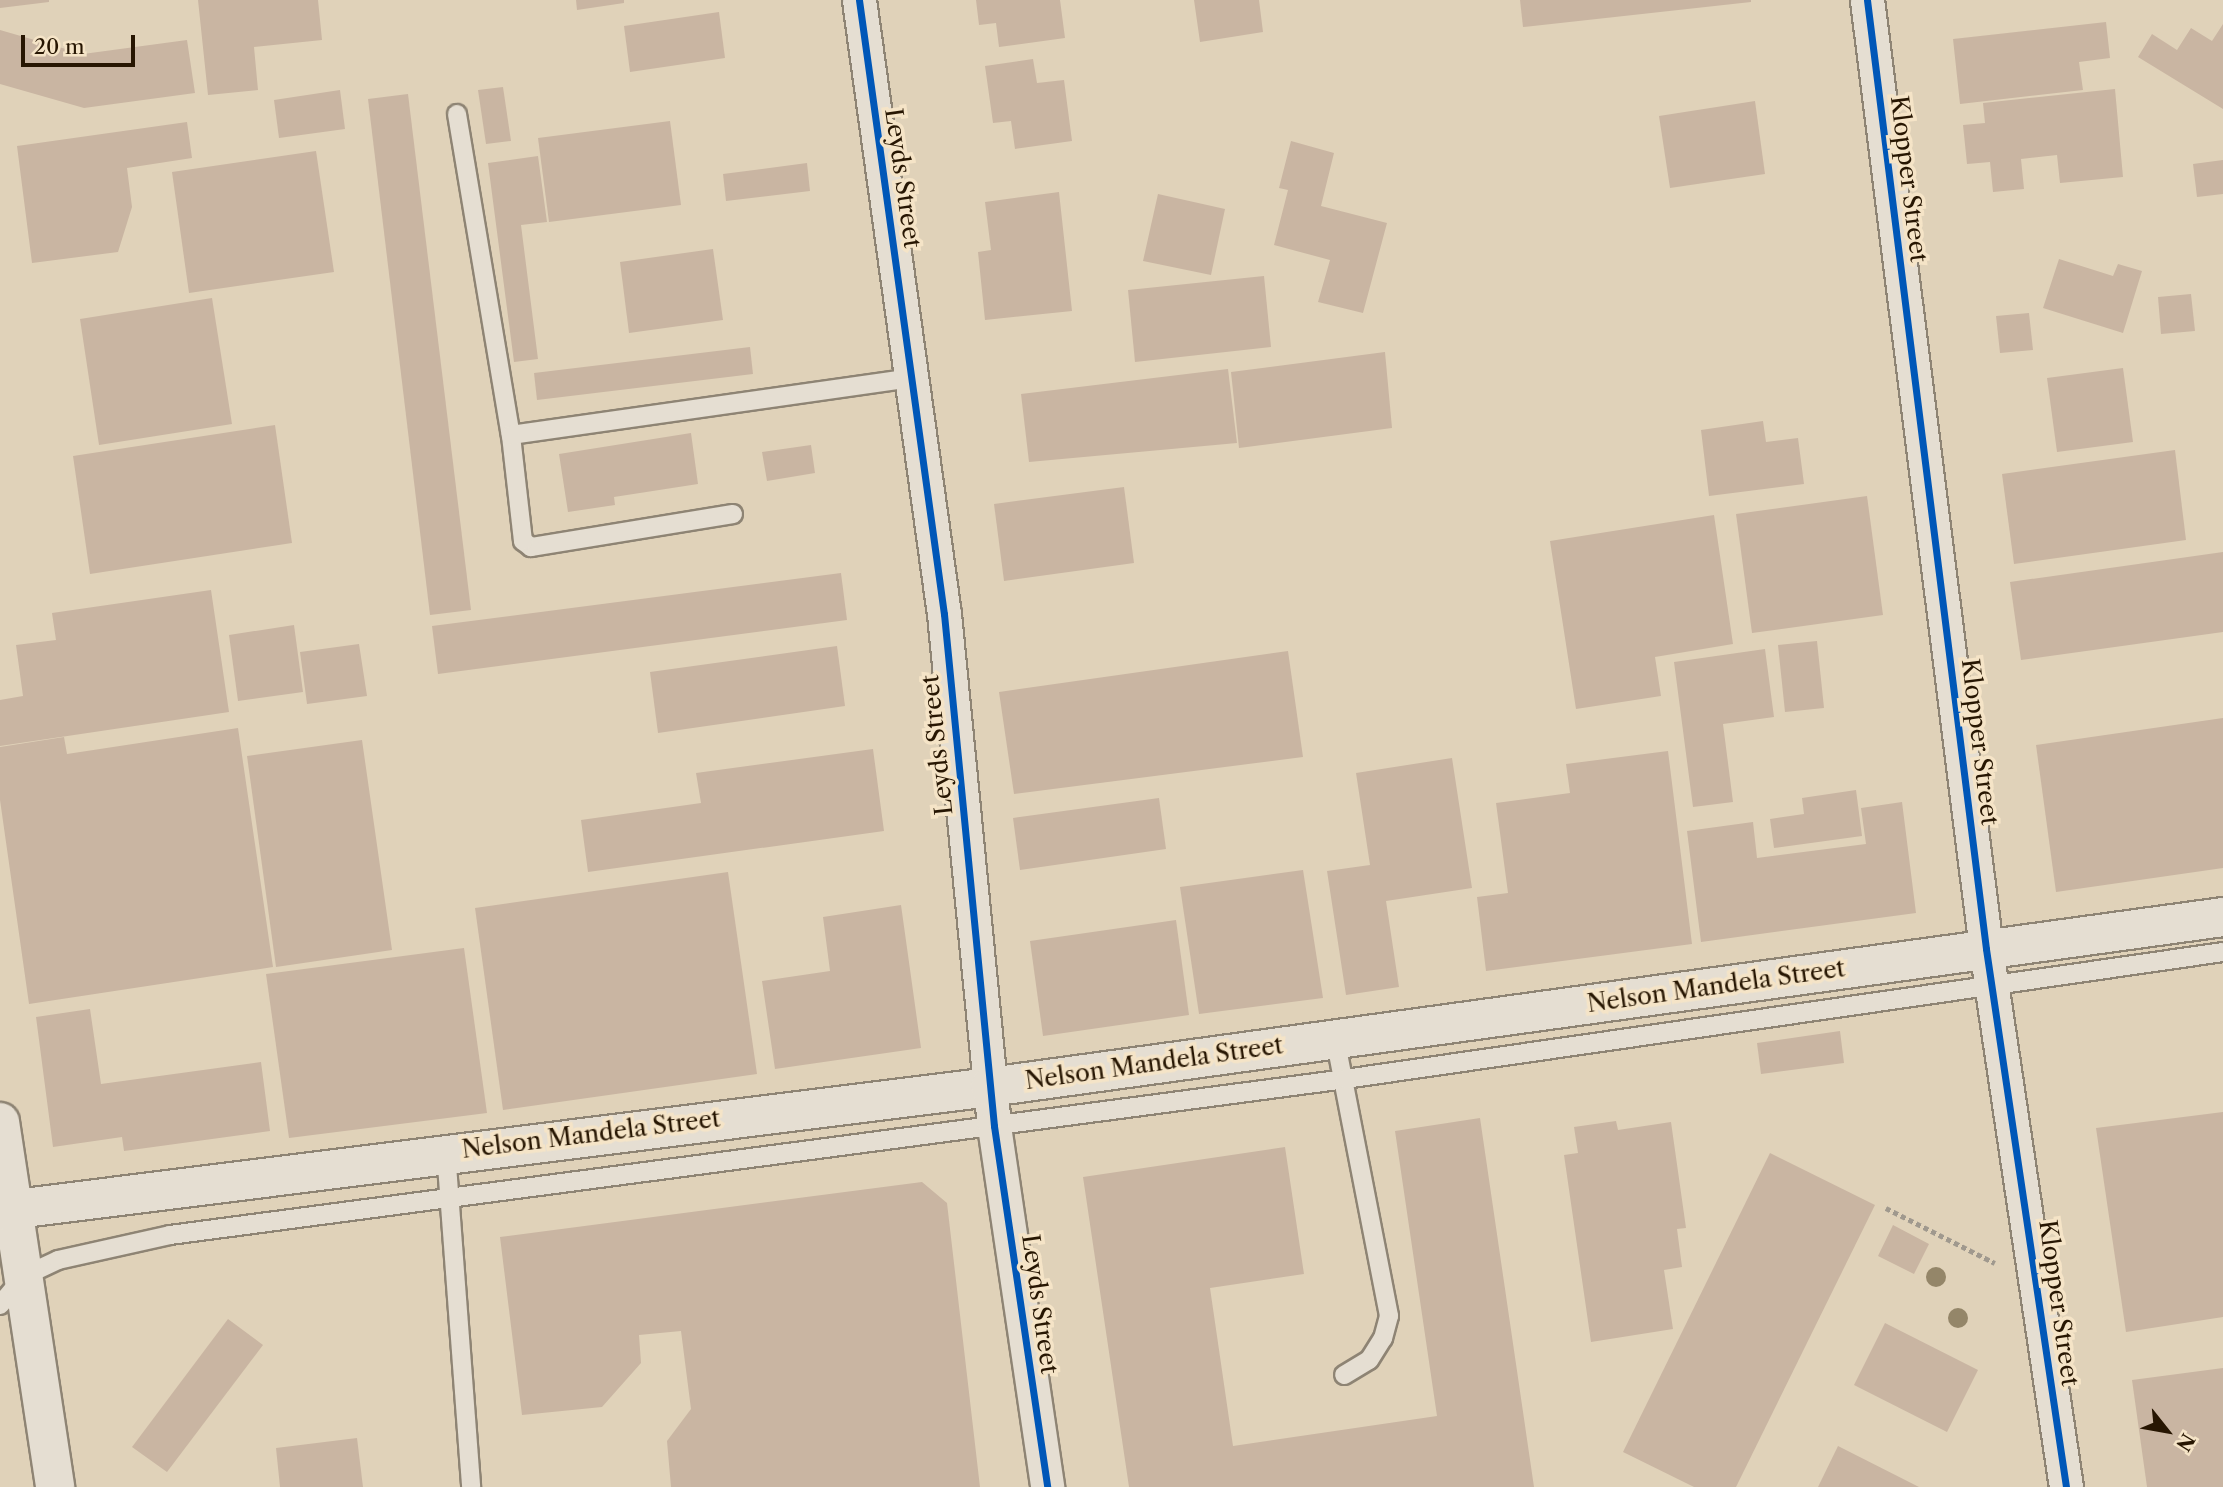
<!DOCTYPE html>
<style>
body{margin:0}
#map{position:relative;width:2223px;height:1487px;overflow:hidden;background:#e0d2b9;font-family:"Libre Caslon Text",serif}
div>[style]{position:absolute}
.building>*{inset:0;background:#c9b5a2}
.path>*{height:4.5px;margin-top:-2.25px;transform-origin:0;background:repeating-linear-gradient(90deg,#a0998e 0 5px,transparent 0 8.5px)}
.roads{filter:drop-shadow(2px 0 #8e8474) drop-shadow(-2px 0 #8e8474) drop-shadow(0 2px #8e8474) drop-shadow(0 -2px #8e8474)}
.service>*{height:18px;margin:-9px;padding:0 9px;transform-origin:9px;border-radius:9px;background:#e5ded2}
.minor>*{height:33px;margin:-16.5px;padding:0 16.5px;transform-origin:16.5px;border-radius:16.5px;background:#e5ded2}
.tertiary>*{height:38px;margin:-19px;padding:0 19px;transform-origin:19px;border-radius:19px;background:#e5ded2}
.secondary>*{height:38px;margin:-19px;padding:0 19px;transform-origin:19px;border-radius:19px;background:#e5ded2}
.cycleway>*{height:7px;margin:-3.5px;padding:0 3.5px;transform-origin:3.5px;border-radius:3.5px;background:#0057b8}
.trees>*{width:20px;height:20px;margin:-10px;border-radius:50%;background:#948669}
span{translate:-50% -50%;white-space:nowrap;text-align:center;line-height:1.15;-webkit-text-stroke:7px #f5e4c7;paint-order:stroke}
.street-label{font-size:24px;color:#271602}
.north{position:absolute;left:2132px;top:1396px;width:70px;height:70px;-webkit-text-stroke:5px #f5e4c7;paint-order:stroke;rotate:121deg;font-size:19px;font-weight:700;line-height:28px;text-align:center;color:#271602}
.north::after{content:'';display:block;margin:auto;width:24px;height:32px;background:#271602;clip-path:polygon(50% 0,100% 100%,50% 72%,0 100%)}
.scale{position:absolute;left:21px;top:35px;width:114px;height:32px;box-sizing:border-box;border:4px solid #271602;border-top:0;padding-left:9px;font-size:21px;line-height:24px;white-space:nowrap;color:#271602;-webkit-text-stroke:5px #f5e4c7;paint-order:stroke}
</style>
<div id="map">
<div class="building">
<i style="clip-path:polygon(0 0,49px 0,49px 2px,0 8px)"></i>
<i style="clip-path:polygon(198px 0,318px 0,322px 40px,254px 47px,258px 90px,208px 95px)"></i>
<i style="clip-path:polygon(576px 0,624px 0,624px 3px,577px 10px)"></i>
<i style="clip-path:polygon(976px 0,1060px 0,1065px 38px,999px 47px,996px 23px,979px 25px)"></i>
<i style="clip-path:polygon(1194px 0,1259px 0,1263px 32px,1200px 42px)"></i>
<i style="clip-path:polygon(1520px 0,1751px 0,1751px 2px,1523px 27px)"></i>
<i style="clip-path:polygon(719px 12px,725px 58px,630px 72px,624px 26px)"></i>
<i style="clip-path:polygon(2106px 22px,2110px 58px,2079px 62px,2083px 90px,1960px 104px,1953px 39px)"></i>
<i style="clip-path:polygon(2223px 24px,2223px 109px,2138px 57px,2152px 34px,2177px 50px,2191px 28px,2212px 41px)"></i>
<i style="clip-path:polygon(0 30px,83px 54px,187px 40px,195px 93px,84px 108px,0 84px)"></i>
<i style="clip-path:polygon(1033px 59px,1037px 83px,1064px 80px,1072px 141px,1015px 149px,1011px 121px,993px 123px,985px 66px)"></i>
<i style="clip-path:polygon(503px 87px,511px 141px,486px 144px,478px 90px)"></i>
<i style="clip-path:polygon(2115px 89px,2123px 177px,2060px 183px,2057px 155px,2021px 159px,2024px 189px,1993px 192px,1990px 162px,1967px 164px,1963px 125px,1985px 123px,1983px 103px)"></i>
<i style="clip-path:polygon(340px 90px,345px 129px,279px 138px,274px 100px)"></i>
<i style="clip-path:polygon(408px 94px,471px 610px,430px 615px,368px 99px)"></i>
<i style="clip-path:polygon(1755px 101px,1765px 174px,1670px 188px,1659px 116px)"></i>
<i style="clip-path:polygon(670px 121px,681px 205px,549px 222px,538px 138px)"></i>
<i style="clip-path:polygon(187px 122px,192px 158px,127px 168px,132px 207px,118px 252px,32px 263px,17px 146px)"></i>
<i style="clip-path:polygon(1291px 141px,1334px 153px,1321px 206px,1387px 223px,1363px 313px,1318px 302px,1330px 260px,1274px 245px,1288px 190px,1279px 188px)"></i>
<i style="clip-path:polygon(316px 151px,334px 272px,189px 293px,172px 172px)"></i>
<i style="clip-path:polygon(538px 156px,547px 222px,521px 225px,538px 359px,514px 362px,488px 163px)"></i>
<i style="clip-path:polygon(2223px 160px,2223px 194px,2197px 197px,2193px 164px)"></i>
<i style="clip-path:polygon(807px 163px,810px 191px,726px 201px,723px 174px)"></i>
<i style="clip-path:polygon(1059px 192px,1072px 311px,985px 320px,978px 252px,991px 250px,985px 202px)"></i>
<i style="clip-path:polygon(1158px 194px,1225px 209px,1211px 275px,1143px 261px)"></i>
<i style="clip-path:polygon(713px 249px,723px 320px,629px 333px,620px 262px)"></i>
<i style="clip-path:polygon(2059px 259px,2113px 276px,2118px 264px,2142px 271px,2123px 333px,2043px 308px)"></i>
<i style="clip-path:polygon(1264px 276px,1271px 347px,1135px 362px,1128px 290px)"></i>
<i style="clip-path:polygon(2191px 294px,2195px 331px,2161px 334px,2158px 297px)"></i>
<i style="clip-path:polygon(212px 298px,232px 424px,99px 445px,80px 319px)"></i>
<i style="clip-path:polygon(2029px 313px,2033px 350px,2000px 353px,1996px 316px)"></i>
<i style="clip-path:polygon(750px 347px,753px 374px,537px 400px,534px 373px)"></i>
<i style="clip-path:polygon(1385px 352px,1392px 428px,1239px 448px,1231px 372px)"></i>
<i style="clip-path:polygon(2123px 368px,2133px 442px,2057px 452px,2047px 378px)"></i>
<i style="clip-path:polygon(1228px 369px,1237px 443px,1029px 462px,1021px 394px)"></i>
<i style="clip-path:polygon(1763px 421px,1766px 442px,1798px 438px,1804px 484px,1709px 496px,1701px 430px)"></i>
<i style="clip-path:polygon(275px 425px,292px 543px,90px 574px,73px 456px)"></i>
<i style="clip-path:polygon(691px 433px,698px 484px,614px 497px,615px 505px,568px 512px,559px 454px)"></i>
<i style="clip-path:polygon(811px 445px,815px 473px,767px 481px,762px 452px)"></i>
<i style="clip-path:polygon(2175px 450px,2186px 540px,2014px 564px,2002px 474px)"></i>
<i style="clip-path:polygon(1124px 487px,1134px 563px,1004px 581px,994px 504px)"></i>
<i style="clip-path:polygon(1867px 496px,1883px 615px,1752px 633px,1736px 514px)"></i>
<i style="clip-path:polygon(1714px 515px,1733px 644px,1655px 657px,1661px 696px,1576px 709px,1550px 541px)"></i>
<i style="clip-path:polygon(2223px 552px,2223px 632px,2021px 660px,2010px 582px)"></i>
<i style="clip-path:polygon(841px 573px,847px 620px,438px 674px,432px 626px)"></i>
<i style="clip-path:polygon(211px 590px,229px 712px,0 746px,0 700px,23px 696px,16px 645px,56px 640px,52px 613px)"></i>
<i style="clip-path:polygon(294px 625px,303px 692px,238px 701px,229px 635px)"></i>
<i style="clip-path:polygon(1817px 641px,1824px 708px,1785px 712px,1778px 645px)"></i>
<i style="clip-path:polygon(359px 644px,367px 696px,307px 704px,300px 652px)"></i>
<i style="clip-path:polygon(837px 646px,845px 706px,658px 733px,650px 672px)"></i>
<i style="clip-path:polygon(1765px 649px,1774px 717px,1723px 724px,1733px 802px,1693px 807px,1674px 662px)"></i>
<i style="clip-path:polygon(1288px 651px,1303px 757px,1014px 794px,999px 692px)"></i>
<i style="clip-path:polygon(2223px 718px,2223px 868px,2056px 892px,2036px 745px)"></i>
<i style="clip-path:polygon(238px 728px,273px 967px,29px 1004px,0 800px,0 747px,64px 737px,67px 754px)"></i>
<i style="clip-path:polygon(362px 740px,392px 950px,276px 967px,247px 756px)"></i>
<i style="clip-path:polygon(873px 749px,884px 831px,588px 872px,581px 820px,701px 803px,696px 773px)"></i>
<i style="clip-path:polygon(1668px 751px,1692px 944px,1486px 971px,1477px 897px,1508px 893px,1496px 803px,1570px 793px,1566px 764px)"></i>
<i style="clip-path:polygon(1452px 758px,1472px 888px,1386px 901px,1399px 987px,1346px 995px,1327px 871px,1370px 865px,1356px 773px)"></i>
<i style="clip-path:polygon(1856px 790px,1862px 836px,1774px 848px,1770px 819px,1804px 814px,1802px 798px)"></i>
<i style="clip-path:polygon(1159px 798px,1166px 849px,1020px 870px,1013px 818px)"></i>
<i style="clip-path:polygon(1902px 802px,1916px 913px,1701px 942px,1687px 831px,1753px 822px,1757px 858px,1866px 844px,1861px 808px)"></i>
<i style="clip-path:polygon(1303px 870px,1323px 998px,1199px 1014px,1180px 887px)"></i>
<i style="clip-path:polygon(728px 872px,757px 1074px,503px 1110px,475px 908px)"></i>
<i style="clip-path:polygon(901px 905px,921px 1048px,775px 1069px,762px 981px,830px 971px,823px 917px)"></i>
<i style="clip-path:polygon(1176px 920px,1189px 1015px,1043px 1036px,1030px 941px)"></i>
<i style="clip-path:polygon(464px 948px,487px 1113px,289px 1138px,266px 974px)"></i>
<i style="clip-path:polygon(90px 1009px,101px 1084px,261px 1062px,270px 1131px,124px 1151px,122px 1137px,53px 1147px,36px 1017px)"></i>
<i style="clip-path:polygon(1840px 1031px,1844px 1063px,1761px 1074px,1757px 1043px)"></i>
<i style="clip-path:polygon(2223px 1112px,2223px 1317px,2126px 1332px,2096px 1128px)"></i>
<i style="clip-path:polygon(1480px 1118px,1534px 1487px,1129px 1487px,1083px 1177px,1285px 1147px,1304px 1274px,1210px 1288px,1233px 1446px,1437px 1416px,1395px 1131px)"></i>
<i style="clip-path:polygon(1616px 1121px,1618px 1130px,1671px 1122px,1686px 1228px,1677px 1229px,1682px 1267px,1664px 1270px,1673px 1329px,1591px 1342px,1564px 1155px,1578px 1153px,1574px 1127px)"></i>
<i style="clip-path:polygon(1770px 1153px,1875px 1205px,1736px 1487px,1694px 1487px,1623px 1452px)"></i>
<i style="clip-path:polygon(922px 1182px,947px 1203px,980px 1487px,671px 1487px,667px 1441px,691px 1409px,681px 1331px,639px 1335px,641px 1363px,602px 1407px,522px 1415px,500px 1237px)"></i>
<i style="clip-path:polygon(1893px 1225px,1929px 1244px,1914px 1274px,1878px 1256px)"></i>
<i style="clip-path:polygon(228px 1319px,263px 1345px,167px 1472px,132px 1447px)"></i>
<i style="clip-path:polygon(1885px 1323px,1978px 1370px,1947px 1432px,1854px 1385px)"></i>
<i style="clip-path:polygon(2223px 1368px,2223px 1487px,2147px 1487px,2132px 1380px)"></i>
<i style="clip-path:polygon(357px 1438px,363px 1487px,280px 1487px,276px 1448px)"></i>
<i style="clip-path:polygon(1838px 1446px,1919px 1487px,1818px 1487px)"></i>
</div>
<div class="path">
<i style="left:1886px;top:1208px;width:122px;rotate:26.8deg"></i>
</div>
<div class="roads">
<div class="service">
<i style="left:457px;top:114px;width:326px;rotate:80.5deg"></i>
<i style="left:733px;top:514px;width:205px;rotate:170.7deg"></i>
<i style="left:531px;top:547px;width:10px;rotate:-143deg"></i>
<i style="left:523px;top:541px;width:107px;rotate:-96.5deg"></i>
<i style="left:511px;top:435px;width:404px;rotate:-8.1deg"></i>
<i style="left:1335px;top:1038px;width:283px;rotate:79deg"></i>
<i style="left:1389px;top:1316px;width:23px;rotate:105deg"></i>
<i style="left:1383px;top:1338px;width:26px;rotate:122deg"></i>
<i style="left:1369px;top:1360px;width:29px;rotate:149deg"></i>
<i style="left:446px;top:1152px;width:336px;rotate:85.7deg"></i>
<i style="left:0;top:1305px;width:38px;rotate:-50deg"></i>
<i style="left:24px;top:1276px;width:38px;rotate:-25deg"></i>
<i style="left:58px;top:1260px;width:115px;rotate:-12.6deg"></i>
<i style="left:170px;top:1235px;width:1185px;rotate:-7.56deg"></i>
<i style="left:1345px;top:1079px;width:887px;rotate:-8.23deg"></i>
</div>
<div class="minor">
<i style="left:859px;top:0;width:620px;rotate:82.12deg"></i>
<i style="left:944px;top:614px;width:514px;rotate:84.42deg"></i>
<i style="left:994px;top:1126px;width:365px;rotate:81.6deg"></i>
<i style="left:1867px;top:0;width:956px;rotate:82.85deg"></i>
<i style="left:1986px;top:949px;width:544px;rotate:81.54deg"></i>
</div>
<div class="tertiary">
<i style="left:0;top:1122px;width:369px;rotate:81.4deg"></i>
</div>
<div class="secondary">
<i style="left:0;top:1211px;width:998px;rotate:-7.14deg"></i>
<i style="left:990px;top:1087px;width:1245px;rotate:-7.85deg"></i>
</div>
</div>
<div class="cycleway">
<i style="left:859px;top:0;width:620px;rotate:82.12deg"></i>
<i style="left:944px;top:614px;width:514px;rotate:84.42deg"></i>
<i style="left:994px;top:1126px;width:365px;rotate:81.6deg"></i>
<i style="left:1867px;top:0;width:956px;rotate:82.85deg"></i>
<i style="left:1986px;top:949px;width:544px;rotate:81.54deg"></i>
</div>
<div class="trees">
<i style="left:1936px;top:1277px"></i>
<i style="left:1958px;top:1318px"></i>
</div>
<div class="street-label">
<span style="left:903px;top:178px;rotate:82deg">Leyds Street</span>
<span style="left:1909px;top:179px;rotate:83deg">Klopper Street</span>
<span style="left:1980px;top:742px;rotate:83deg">Klopper Street</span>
<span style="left:937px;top:745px;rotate:-96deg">Leyds Street</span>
<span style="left:1716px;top:986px;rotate:-8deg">Nelson Mandela Street</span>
<span style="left:1154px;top:1063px;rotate:-8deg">Nelson Mandela Street</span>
<span style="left:591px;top:1134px;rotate:-7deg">Nelson Mandela Street</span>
<span style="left:2059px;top:1303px;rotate:82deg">Klopper Street</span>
<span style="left:1040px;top:1304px;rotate:82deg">Leyds Street</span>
</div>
<div class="north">N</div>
<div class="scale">20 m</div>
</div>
